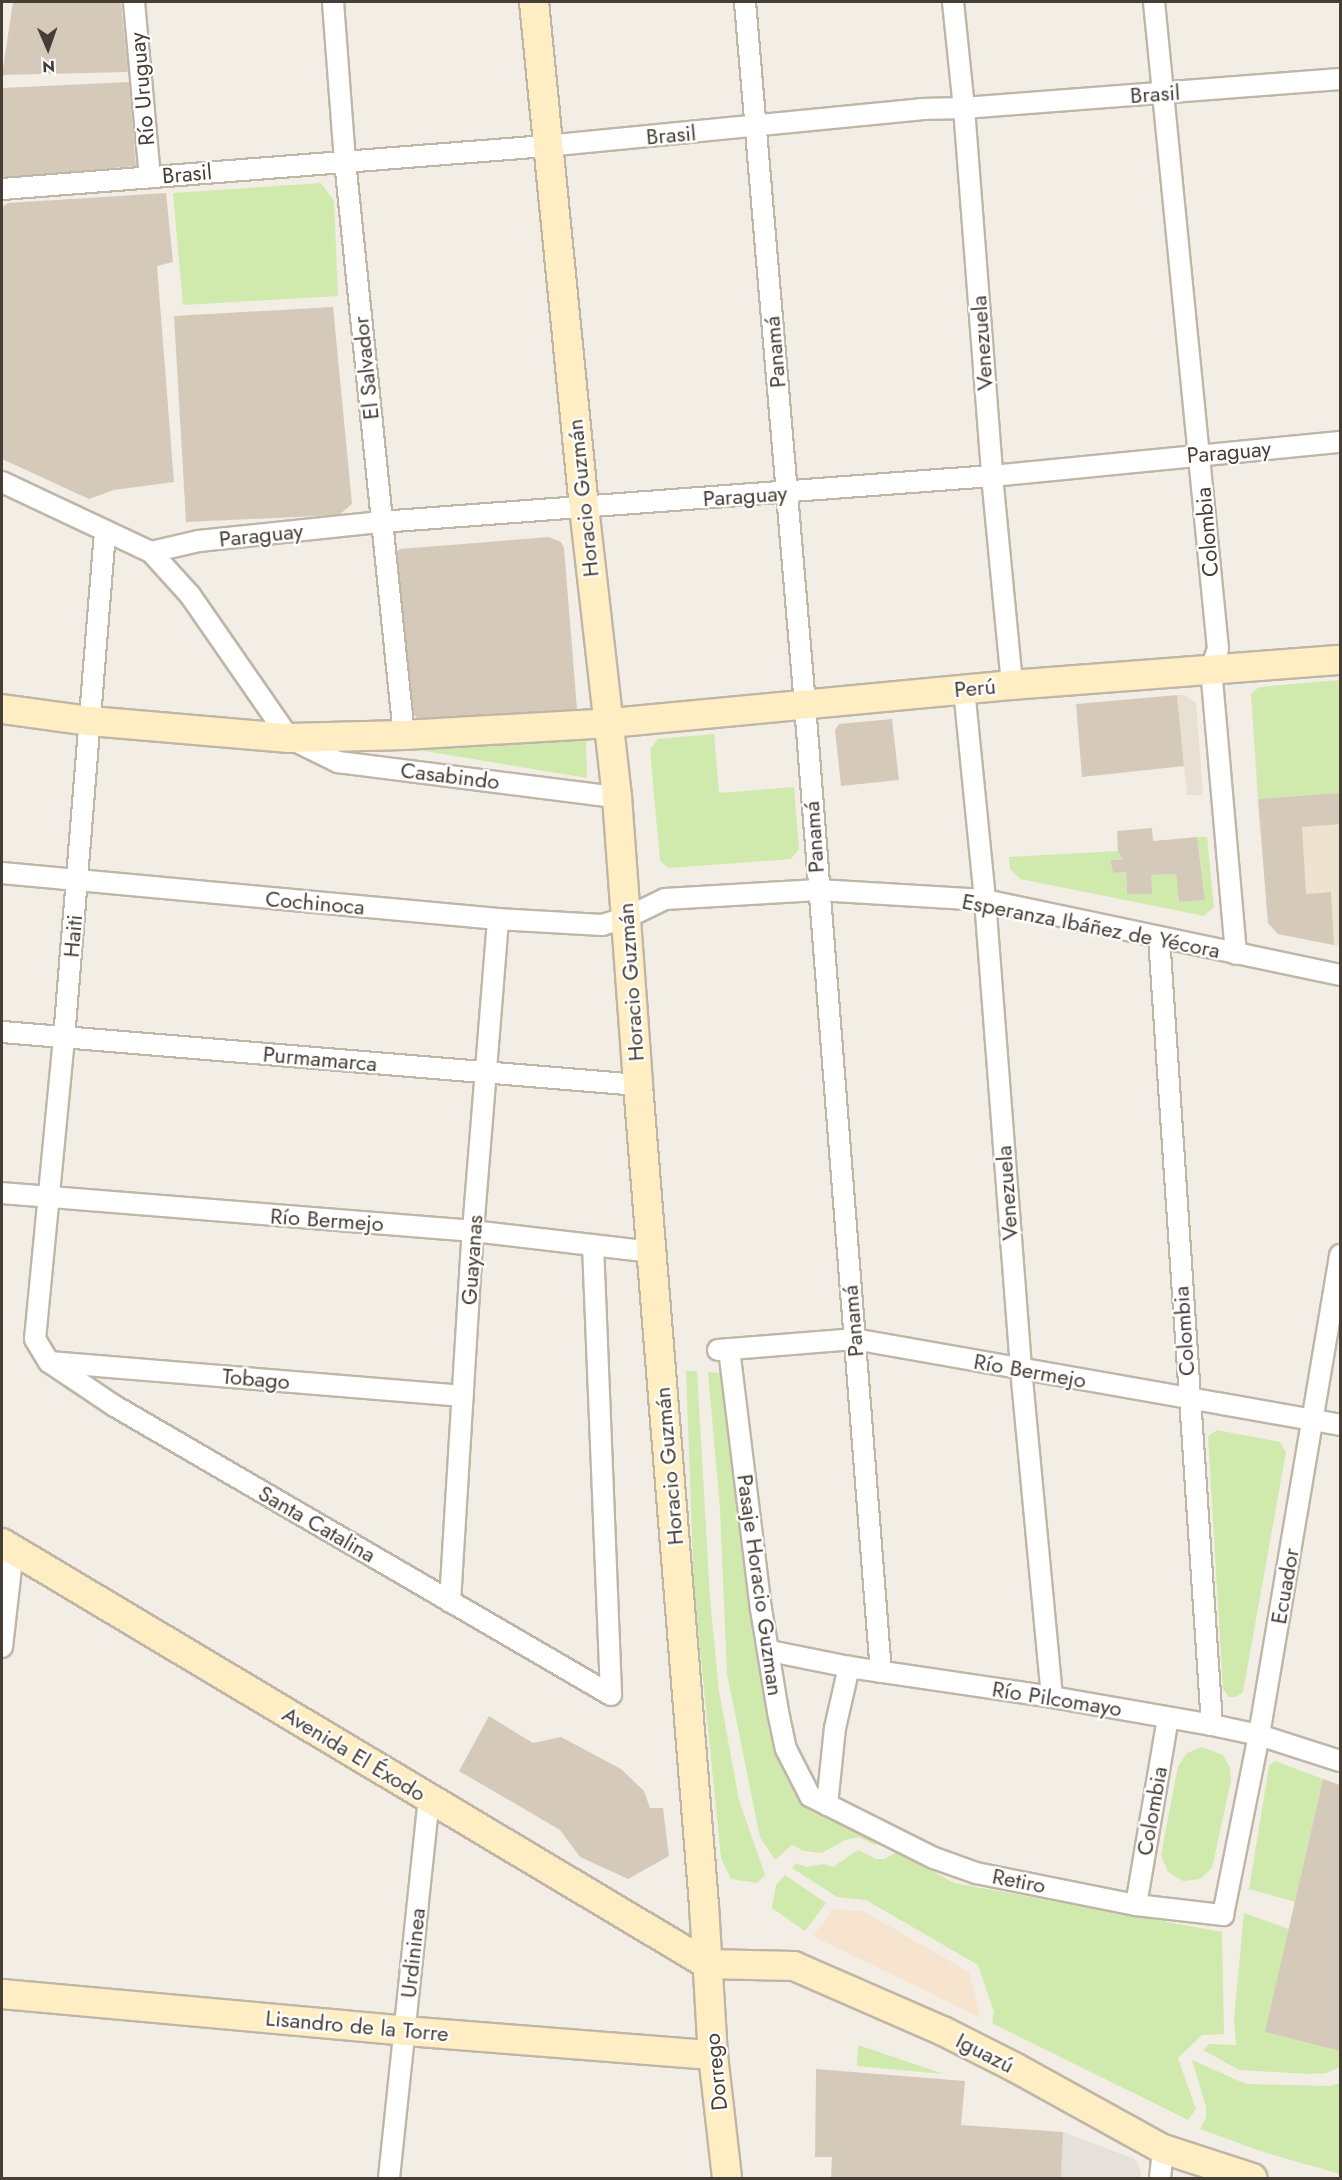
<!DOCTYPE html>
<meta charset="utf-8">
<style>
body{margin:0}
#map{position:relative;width:1342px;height:2180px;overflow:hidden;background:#f3eee5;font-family:Jost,sans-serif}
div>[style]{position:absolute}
.residential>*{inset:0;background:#e7e0d3}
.commercial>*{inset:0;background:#f6e4cf}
.industrial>*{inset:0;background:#e5e0da}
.education>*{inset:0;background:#ede3cf}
.green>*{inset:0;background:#d0e9ad}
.building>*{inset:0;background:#d5caba}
.roads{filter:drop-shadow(2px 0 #bfb6a8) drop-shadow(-2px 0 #bfb6a8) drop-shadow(0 2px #bfb6a8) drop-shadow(0 -2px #bfb6a8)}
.street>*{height:20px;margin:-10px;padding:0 10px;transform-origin:10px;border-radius:10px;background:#fff}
.secondary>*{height:28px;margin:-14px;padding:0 14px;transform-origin:14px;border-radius:14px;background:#ffeec3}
span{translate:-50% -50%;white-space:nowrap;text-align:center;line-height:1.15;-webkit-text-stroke:4.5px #fff;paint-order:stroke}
.street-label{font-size:22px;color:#463e35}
.frame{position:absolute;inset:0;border:3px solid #463e35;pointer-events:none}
.north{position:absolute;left:18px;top:18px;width:60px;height:60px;-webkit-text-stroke:4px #fff;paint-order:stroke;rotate:178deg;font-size:16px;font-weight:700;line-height:24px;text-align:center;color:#463e35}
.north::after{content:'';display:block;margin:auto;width:21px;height:27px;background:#463e35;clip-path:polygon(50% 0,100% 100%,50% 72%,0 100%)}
</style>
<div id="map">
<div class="residential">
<i style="clip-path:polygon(1177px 695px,1185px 695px,1196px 703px,1203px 795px,1187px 795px)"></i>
</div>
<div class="commercial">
<i style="clip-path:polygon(833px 1909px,863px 1911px,969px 1972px,981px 2018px,813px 1936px)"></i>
</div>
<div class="industrial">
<i style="clip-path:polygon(1063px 2132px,1135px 2159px,1141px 2171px,1141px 2178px,1061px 2178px)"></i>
</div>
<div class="education">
<i style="clip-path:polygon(1340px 793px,1340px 946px,1278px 934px,1268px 923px,1258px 799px)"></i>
</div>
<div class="green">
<i style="clip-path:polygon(321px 183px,334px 201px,338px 296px,183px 305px,173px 193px)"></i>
<i style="clip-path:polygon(1340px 680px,1340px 793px,1258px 799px,1251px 694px,1259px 687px)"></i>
<i style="clip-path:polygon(714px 734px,719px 793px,794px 787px,799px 849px,791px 859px,669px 868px,660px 861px,650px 749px,658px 739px)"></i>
<i style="clip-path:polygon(586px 740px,587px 778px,418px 750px)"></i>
<i style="clip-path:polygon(1197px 837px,1207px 837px,1214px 907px,1204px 916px,1020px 879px,1010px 869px,1009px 857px,1118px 851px,1123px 860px,1110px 861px,1113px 873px,1126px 872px,1127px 894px,1151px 875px,1176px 874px,1179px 902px,1205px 900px)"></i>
<i style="clip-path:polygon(686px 1371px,697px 1371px,710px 1598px,719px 1691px,739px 1800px,765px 1875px,757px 1883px,731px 1879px,721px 1858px,694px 1590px)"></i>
<i style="clip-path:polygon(708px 1372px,721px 1373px,776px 1745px,799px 1799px,877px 1842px,875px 1845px,859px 1837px,845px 1840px,822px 1853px,804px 1851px,792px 1845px,775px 1860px,760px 1837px,727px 1674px,720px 1509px)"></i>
<i style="clip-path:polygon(1217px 1430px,1280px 1442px,1286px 1452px,1243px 1692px,1236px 1697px,1229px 1697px,1223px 1689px,1208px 1436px)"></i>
<i style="clip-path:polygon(1202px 1747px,1223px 1755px,1230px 1768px,1231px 1781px,1212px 1868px,1200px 1879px,1183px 1881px,1168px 1872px,1161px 1855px,1178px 1766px,1187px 1753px)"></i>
<i style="clip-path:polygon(1275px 1761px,1323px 1779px,1295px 1902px,1249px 1889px,1269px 1766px)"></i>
<i style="clip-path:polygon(858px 1850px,876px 1859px,884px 1859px,897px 1852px,954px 1883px,1222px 1932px,1224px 2034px,1202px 2035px,1178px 2058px,1196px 2109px,1188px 2120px,992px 2023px,994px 2012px,978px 1965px,866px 1900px,837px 1897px,792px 1868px,796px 1863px,806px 1867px,824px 1864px,833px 1867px)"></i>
<i style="clip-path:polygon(785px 1875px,826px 1903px,805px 1931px,772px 1908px,776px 1885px)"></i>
<i style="clip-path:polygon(1244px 1913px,1289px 1929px,1266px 2032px,1340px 2051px,1340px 2067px,1326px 2073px,1309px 2074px,1239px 2070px,1203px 2050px,1209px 2044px,1236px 2045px,1234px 2018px)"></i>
<i style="clip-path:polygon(858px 2045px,944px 2074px,857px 2066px)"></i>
<i style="clip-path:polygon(1192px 2060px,1246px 2084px,1331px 2086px,1340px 2083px,1340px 2174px,1260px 2151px,1200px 2129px,1206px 2117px,1206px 2107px)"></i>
</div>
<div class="building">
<i style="clip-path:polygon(13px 2px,121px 2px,128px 72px,2px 75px)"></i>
<i style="clip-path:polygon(129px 82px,136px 166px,2px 178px,2px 88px)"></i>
<i style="clip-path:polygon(166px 193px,173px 262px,157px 266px,174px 482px,114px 490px,89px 499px,2px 459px,2px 207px,8px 203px)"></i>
<i style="clip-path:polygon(333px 307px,352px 504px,339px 515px,186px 522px,174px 316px)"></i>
<i style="clip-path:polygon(549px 537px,561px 542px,564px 548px,577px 709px,574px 714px,422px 725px,409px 708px,395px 552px,400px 549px)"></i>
<i style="clip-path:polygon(1177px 695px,1184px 766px,1082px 777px,1076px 704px)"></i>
<i style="clip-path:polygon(892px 719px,899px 780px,841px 786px,835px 730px,839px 724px)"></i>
<i style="clip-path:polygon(1340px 793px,1340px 824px,1302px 827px,1306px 894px,1331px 892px,1334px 945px,1278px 934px,1268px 923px,1258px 799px)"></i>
<i style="clip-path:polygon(1152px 828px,1153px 841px,1197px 837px,1205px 900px,1179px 902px,1176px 874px,1151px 875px,1152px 894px,1127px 894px,1126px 872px,1113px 873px,1110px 860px,1123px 860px,1118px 851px,1117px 831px)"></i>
<i style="clip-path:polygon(489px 1716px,533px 1743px,561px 1737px,621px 1769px,644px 1791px,650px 1808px,663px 1808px,669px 1856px,628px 1879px,580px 1857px,560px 1830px,459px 1771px)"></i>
<i style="clip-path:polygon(1323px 1779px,1340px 1785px,1340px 2051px,1265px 2032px)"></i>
<i style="clip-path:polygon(816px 2069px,965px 2081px,961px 2125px,1063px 2132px,1061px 2178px,831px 2178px,832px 2157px,815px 2157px)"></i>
</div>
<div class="roads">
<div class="street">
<i style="left:134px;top:2px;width:176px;rotate:84.8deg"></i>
<i style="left:333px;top:2px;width:159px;rotate:85.7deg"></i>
<i style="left:345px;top:161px;width:577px;rotate:84.13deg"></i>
<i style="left:745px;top:2px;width:706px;rotate:85.12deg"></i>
<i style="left:805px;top:705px;width:970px;rotate:85.51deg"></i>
<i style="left:953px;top:2px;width:107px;rotate:84.1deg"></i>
<i style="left:964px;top:108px;width:369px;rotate:85.6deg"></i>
<i style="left:992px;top:476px;width:210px;rotate:84.5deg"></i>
<i style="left:1154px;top:2px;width:650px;rotate:84.35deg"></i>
<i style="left:1218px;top:649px;width:20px;rotate:110deg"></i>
<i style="left:1211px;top:668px;width:287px;rotate:85deg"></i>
<i style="left:2px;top:189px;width:546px;rotate:-4.52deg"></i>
<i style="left:546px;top:146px;width:377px;rotate:-5.6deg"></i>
<i style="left:921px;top:109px;width:43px;rotate:-1.3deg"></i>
<i style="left:964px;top:108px;width:377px;rotate:-4.4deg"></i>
<i style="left:2px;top:482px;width:165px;rotate:25.2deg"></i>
<i style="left:151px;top:552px;width:58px;rotate:47.8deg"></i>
<i style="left:190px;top:595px;width:174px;rotate:55.3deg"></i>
<i style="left:289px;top:738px;width:55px;rotate:26.1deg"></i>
<i style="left:338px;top:762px;width:281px;rotate:7.2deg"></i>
<i style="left:105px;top:532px;width:508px;rotate:94.63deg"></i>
<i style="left:64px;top:1038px;width:302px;rotate:95.5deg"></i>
<i style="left:35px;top:1339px;width:27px;rotate:59deg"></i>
<i style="left:49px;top:1362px;width:77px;rotate:33.9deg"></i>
<i style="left:113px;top:1405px;width:576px;rotate:30.21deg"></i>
<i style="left:151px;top:552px;width:49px;rotate:-12.9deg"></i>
<i style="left:199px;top:541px;width:183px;rotate:-6deg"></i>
<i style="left:381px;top:522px;width:613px;rotate:-4.31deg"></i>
<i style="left:992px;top:476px;width:350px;rotate:-5.6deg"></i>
<i style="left:964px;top:689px;width:212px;rotate:84.3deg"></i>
<i style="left:985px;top:900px;width:470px;rotate:85.6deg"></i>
<i style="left:1021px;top:1369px;width:329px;rotate:84.6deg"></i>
<i style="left:2px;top:873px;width:498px;rotate:5.3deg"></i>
<i style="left:498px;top:919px;width:104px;rotate:3.3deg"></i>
<i style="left:602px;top:925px;width:27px;rotate:-17deg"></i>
<i style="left:628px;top:917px;width:41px;rotate:-25.9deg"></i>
<i style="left:665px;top:899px;width:153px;rotate:-3.4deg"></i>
<i style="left:818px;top:890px;width:167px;rotate:3.4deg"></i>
<i style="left:985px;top:900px;width:363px;rotate:11.9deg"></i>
<i style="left:1159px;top:937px;width:790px;rotate:86.15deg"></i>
<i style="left:2px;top:1032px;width:638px;rotate:4.76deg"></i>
<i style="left:2px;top:1193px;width:473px;rotate:4.6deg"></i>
<i style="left:473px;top:1231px;width:179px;rotate:6.7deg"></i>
<i style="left:593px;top:1245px;width:450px;rotate:87.7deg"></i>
<i style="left:729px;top:1349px;width:262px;rotate:83deg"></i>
<i style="left:761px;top:1609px;width:104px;rotate:80.6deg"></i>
<i style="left:778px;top:1712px;width:38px;rotate:78deg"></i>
<i style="left:786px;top:1749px;width:53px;rotate:62.9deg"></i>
<i style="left:810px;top:1796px;width:139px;rotate:26.6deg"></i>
<i style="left:934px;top:1858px;width:45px;rotate:19.7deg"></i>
<i style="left:976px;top:1873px;width:163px;rotate:11.3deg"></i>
<i style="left:1136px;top:1905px;width:88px;rotate:6.6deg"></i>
<i style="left:1223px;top:1915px;width:184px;rotate:-78.7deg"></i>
<i style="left:1259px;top:1735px;width:487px;rotate:-80.4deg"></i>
<i style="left:718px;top:1350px;width:136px;rotate:-4.6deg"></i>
<i style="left:854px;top:1339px;width:494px;rotate:10deg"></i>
<i style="left:50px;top:1362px;width:414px;rotate:4.7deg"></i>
<i style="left:450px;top:1602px;width:372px;rotate:-86.5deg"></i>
<i style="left:473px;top:1231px;width:313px;rotate:-85.4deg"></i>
<i style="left:2px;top:1647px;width:98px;rotate:-83.5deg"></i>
<i style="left:770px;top:1651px;width:81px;rotate:11.4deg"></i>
<i style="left:849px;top:1667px;width:205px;rotate:8.4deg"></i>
<i style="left:1052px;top:1697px;width:162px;rotate:9.9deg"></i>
<i style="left:1212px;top:1725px;width:48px;rotate:12deg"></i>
<i style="left:1259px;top:1735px;width:85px;rotate:17.8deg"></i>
<i style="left:827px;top:1805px;width:77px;rotate:-84.1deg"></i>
<i style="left:835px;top:1728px;width:63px;rotate:-77.1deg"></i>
<i style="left:1136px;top:1905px;width:190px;rotate:-80.3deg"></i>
<i style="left:389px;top:2178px;width:382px;rotate:-84deg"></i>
<i style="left:1160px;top:2178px;width:29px;rotate:-84deg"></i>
</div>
<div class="secondary">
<i style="left:534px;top:2px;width:507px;rotate:84.35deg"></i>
<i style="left:584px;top:507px;width:292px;rotate:83.5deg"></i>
<i style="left:617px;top:797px;width:289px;rotate:85.8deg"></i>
<i style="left:638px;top:1085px;width:823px;rotate:85.4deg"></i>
<i style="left:704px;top:1905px;width:150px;rotate:86.6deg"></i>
<i style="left:713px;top:2055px;width:124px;rotate:83.5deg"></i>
<i style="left:2px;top:709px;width:89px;rotate:7.8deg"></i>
<i style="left:90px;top:721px;width:200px;rotate:4.9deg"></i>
<i style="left:289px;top:738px;width:115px;rotate:-1.5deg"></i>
<i style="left:404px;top:735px;width:206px;rotate:-3.3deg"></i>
<i style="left:610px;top:723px;width:404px;rotate:-5.4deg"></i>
<i style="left:1012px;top:685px;width:329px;rotate:-4.4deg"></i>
<i style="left:2px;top:1543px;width:821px;rotate:30.84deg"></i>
<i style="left:707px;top:1964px;width:87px;rotate:1.3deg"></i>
<i style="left:794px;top:1966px;width:163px;rotate:23.6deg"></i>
<i style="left:943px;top:2031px;width:82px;rotate:26.9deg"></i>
<i style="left:1016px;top:2068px;width:168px;rotate:28.9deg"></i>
<i style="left:1163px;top:2149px;width:94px;rotate:18deg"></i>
<i style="left:2px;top:1994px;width:405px;rotate:5.2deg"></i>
<i style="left:405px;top:2031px;width:309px;rotate:4.5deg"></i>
</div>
</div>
<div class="street-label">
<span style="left:142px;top:89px;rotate:-95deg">Río Uruguay</span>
<span style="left:1155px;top:94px;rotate:-4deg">Brasil</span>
<span style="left:671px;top:135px;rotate:-5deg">Brasil</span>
<span style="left:187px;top:174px;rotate:-5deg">Brasil</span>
<span style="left:982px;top:343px;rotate:-94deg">Venezuela</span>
<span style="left:775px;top:352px;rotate:-95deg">Panamá</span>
<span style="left:366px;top:368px;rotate:-96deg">El Salvador</span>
<span style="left:1229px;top:452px;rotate:-5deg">Paraguay</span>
<span style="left:745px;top:496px;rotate:-4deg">Paraguay</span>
<span style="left:583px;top:498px;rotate:-96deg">Horacio Guzmán</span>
<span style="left:1207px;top:532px;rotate:-95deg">Colombia</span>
<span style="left:261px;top:535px;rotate:-6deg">Paraguay</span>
<span style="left:975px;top:688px;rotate:-5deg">Perú</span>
<span style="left:450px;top:776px;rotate:7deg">Casabindo</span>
<span style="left:814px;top:837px;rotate:-94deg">Panamá</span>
<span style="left:315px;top:903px;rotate:5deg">Cochinoca</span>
<span style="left:1091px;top:926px;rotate:11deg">Esperanza Ibáñez de Yécora</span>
<span style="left:73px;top:936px;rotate:-85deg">Haiti</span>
<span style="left:631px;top:982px;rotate:-94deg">Horacio Guzmán</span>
<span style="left:320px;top:1059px;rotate:5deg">Purmamarca</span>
<span style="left:1007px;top:1193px;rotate:-94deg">Venezuela</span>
<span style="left:327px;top:1220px;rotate:4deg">Río Bermejo</span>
<span style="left:472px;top:1260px;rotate:-86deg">Guayanas</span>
<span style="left:853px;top:1321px;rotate:-95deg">Panamá</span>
<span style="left:1184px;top:1331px;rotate:-94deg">Colombia</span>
<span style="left:1030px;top:1371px;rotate:10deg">Río Bermejo</span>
<span style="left:256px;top:1379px;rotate:5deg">Tobago</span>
<span style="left:669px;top:1466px;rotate:-95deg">Horacio Guzmán</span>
<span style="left:317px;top:1524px;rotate:30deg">Santa Catalina</span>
<span style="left:760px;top:1585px;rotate:82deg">Pasaje Horacio Guzman</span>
<span style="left:1285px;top:1586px;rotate:-80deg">Ecuador</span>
<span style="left:1057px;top:1699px;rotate:9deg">Río Pilcomayo</span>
<span style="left:354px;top:1754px;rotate:31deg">Avenida El Éxodo</span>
<span style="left:1152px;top:1811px;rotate:-80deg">Colombia</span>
<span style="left:1019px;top:1881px;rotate:11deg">Retiro</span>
<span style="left:413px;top:1953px;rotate:-84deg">Urdininea</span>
<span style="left:357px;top:2026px;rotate:5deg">Lisandro de la Torre</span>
<span style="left:985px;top:2053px;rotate:27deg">Iguazú</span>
<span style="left:716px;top:2072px;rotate:-96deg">Dorrego</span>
</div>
<div class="frame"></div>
<div class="north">N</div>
</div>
